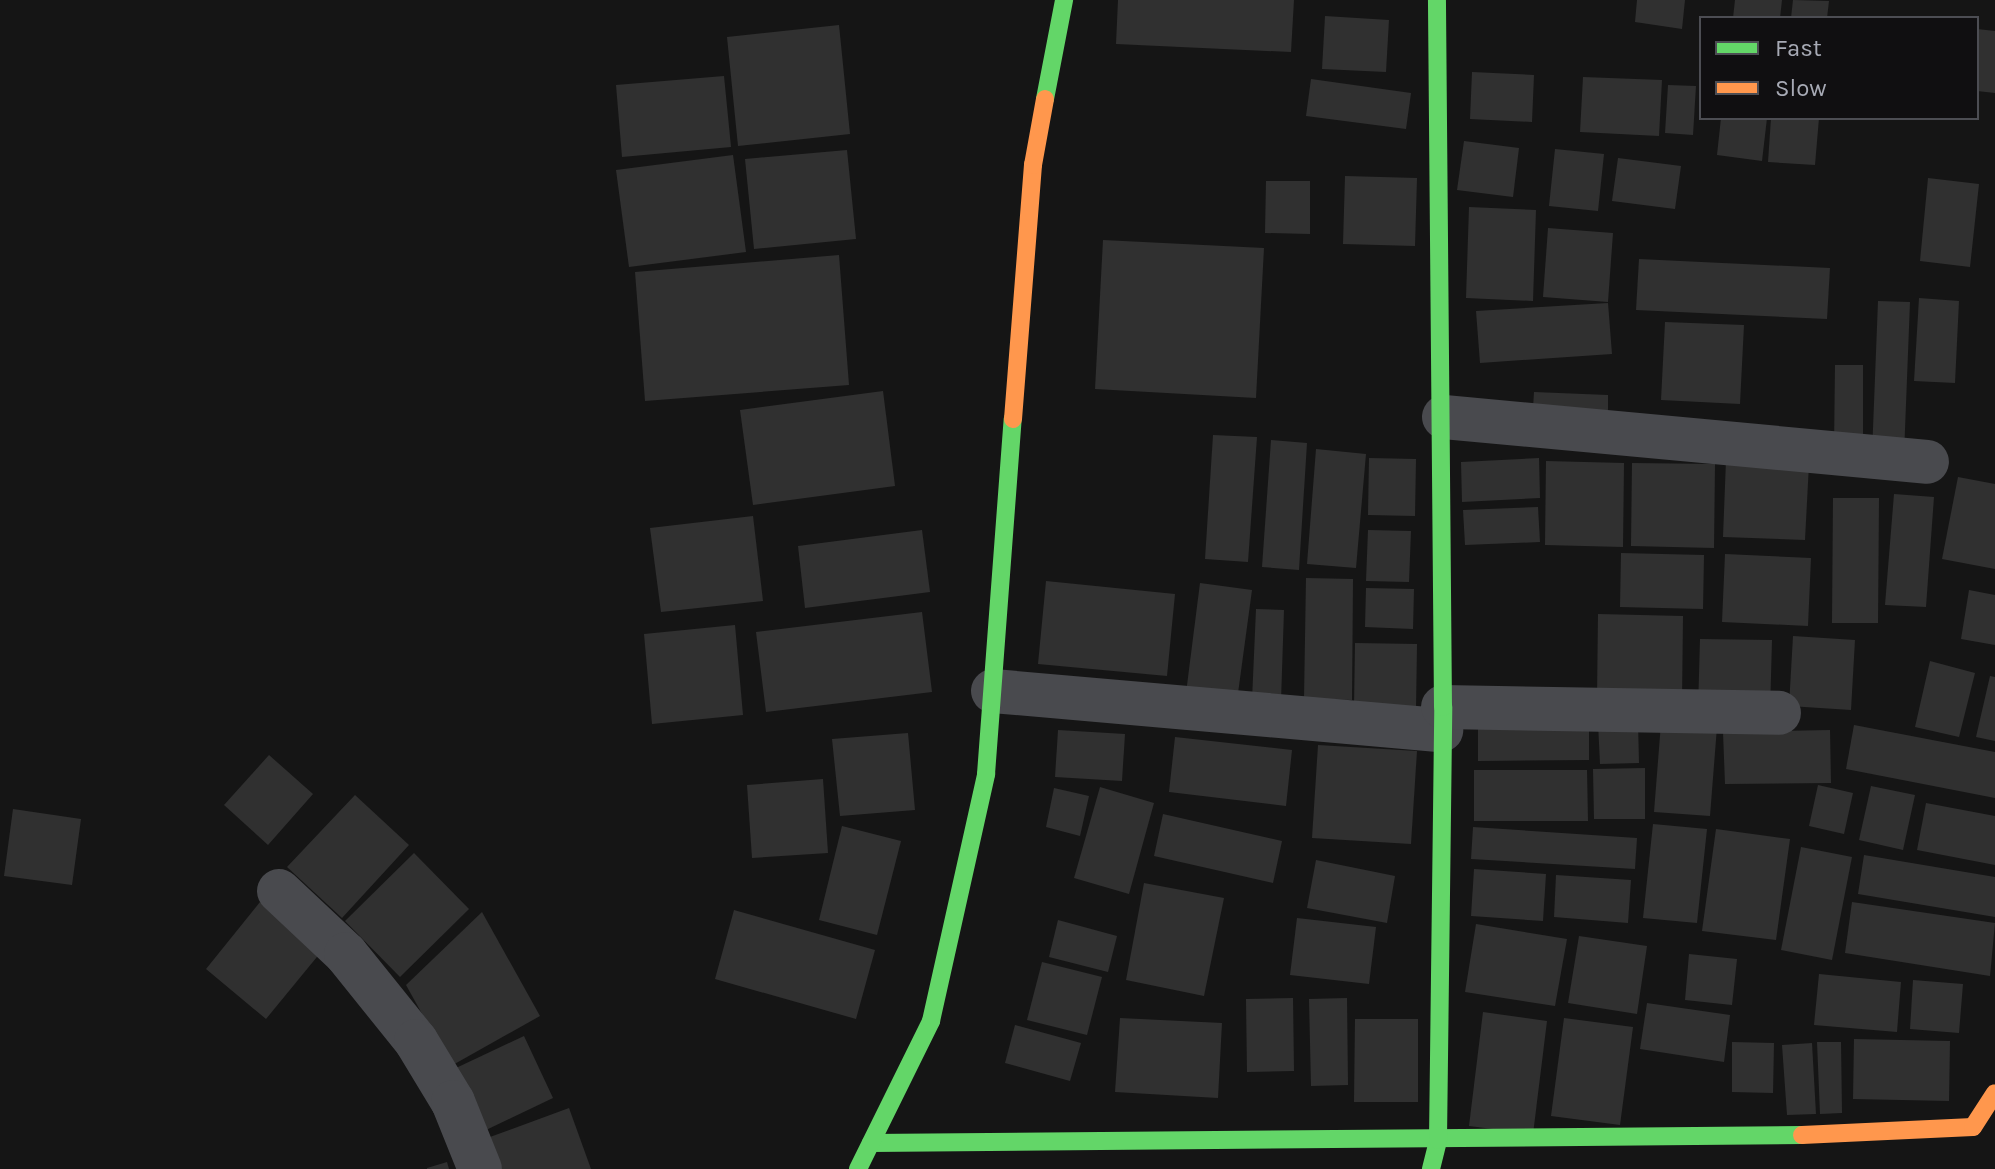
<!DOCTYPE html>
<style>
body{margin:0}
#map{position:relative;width:1995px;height:1169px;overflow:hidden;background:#151515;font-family:Karla,sans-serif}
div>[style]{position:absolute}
.building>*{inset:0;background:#303030}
.street>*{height:44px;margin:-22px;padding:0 22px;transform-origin:22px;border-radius:22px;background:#494a4e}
.fast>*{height:18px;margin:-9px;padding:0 9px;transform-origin:9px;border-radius:9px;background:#63d668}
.slow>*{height:18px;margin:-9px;padding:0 9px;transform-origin:9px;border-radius:9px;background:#ff974d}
span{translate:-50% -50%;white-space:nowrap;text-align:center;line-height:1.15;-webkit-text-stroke:6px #100f11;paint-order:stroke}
.legend{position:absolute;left:1699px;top:16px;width:280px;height:104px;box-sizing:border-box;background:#100f11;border:2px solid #4c4d53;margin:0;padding:10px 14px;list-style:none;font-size:24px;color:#a7aab5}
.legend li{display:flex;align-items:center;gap:16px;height:40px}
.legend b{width:40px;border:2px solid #4c4d53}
</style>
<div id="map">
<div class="building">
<i style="clip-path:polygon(1118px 0,1294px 0,1291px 52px,1116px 44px)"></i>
<i style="clip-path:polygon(1637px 0,1685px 0,1682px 29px,1635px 22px)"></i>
<i style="clip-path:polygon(1735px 0,1782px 0,1780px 18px,1733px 18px)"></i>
<i style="clip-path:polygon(1793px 0,1829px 1px,1827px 18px,1791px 18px)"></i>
<i style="clip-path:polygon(1325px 16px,1389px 20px,1386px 72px,1322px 69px)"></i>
<i style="clip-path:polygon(839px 25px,850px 134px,738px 146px,727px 37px)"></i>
<i style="clip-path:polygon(1977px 29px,1995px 31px,1995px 93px,1977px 91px)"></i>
<i style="clip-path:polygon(1472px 72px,1534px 75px,1532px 122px,1470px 119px)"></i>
<i style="clip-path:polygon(724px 76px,731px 147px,622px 157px,616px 85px)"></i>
<i style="clip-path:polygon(1583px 77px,1662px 80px,1659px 136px,1580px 132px)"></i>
<i style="clip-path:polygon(1311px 79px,1411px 93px,1406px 129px,1306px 116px)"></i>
<i style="clip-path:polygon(1668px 85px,1696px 86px,1693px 135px,1665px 133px)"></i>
<i style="clip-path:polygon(1721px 118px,1767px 118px,1762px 161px,1717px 155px)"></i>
<i style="clip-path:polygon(1771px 118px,1819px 118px,1815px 165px,1768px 162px)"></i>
<i style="clip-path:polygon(1464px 141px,1519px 148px,1513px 197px,1457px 190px)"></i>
<i style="clip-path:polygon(1555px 149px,1604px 154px,1598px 211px,1549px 206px)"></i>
<i style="clip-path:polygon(847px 150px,856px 239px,754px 249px,745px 159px)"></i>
<i style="clip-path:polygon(733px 155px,746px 252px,629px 267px,616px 170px)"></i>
<i style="clip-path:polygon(1618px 158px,1681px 166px,1675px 209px,1612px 201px)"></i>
<i style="clip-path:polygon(1345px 176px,1417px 178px,1415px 246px,1343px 244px)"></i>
<i style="clip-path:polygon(1928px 178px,1979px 184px,1970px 267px,1920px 261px)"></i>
<i style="clip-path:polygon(1266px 181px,1310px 181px,1310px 234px,1265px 233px)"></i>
<i style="clip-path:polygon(1469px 207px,1536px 210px,1533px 301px,1466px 298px)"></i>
<i style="clip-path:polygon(1548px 228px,1613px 233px,1608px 302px,1543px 297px)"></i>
<i style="clip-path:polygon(1103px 240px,1264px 248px,1256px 398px,1095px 389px)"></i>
<i style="clip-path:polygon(839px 255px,849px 385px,645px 401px,635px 272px)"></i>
<i style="clip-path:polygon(1639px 259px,1830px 268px,1827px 319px,1636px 310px)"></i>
<i style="clip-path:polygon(1919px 298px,1959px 301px,1955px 383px,1914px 381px)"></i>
<i style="clip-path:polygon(1878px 301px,1910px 302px,1904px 455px,1872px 454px)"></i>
<i style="clip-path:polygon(1608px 303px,1612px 354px,1480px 363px,1476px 311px)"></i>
<i style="clip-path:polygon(1665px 322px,1744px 325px,1740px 404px,1661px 400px)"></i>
<i style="clip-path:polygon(1835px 365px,1863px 365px,1863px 449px,1834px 449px)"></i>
<i style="clip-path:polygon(883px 391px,895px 486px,753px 505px,740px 410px)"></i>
<i style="clip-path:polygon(1534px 392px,1608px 395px,1608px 428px,1532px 424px)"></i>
<i style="clip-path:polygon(1213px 435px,1257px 437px,1248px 562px,1205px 559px)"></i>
<i style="clip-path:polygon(1271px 440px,1307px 443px,1299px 570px,1262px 567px)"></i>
<i style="clip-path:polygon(1316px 449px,1366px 454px,1356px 568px,1307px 564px)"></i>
<i style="clip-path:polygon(1369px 458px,1416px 459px,1415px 516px,1368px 515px)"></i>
<i style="clip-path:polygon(1539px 458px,1540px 498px,1462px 502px,1461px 462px)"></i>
<i style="clip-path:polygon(1726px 460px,1809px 464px,1805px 540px,1723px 537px)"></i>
<i style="clip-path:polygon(1546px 461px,1624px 463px,1623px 547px,1545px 545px)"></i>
<i style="clip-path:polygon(1632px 463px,1715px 464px,1714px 548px,1631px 546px)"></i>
<i style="clip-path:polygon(1958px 477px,1995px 484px,1995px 569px,1942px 559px)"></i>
<i style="clip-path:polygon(1894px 494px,1934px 497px,1926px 607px,1885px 605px)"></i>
<i style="clip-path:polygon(1833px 498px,1879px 498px,1878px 623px,1832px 623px)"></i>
<i style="clip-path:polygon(1538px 507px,1540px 542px,1465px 545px,1463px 510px)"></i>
<i style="clip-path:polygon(753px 516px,763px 601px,661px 612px,650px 528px)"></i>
<i style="clip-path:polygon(922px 530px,930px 592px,805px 608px,798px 546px)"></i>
<i style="clip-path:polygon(1368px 530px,1411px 531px,1409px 582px,1366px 581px)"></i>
<i style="clip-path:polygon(1621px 553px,1704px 555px,1703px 609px,1620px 607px)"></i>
<i style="clip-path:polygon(1725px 554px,1811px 558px,1808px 626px,1722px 622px)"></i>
<i style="clip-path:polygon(1306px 578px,1353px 579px,1352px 700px,1304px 699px)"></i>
<i style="clip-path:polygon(1046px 581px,1175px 594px,1167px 676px,1038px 664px)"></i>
<i style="clip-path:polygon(1200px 583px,1252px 590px,1236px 708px,1185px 701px)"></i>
<i style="clip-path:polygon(1366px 588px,1414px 589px,1413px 629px,1365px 627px)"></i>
<i style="clip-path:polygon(1969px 590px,1995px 595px,1995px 645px,1961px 639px)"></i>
<i style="clip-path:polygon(1256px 609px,1284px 610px,1281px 701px,1252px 700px)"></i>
<i style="clip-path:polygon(922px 612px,932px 692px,766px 712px,756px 632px)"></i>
<i style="clip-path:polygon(1598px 614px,1683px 616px,1682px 700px,1597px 699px)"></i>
<i style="clip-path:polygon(735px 625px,743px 715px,652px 724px,644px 634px)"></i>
<i style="clip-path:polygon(1793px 636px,1855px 640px,1851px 710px,1789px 706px)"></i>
<i style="clip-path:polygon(1700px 639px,1772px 640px,1770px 712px,1698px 710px)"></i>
<i style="clip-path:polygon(1355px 643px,1417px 644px,1416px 709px,1354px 708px)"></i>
<i style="clip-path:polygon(1930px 661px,1975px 673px,1959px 737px,1915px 727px)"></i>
<i style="clip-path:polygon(1990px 676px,1995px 677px,1995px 741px,1976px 737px)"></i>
<i style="clip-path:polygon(1638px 722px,1639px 763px,1600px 764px,1598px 723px)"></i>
<i style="clip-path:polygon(1661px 723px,1717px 727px,1710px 816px,1654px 812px)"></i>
<i style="clip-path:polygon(1478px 725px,1589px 725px,1589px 760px,1478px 761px)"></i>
<i style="clip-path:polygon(1854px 725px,1995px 752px,1995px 798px,1846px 769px)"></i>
<i style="clip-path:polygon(1058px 730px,1125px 734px,1122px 781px,1055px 777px)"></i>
<i style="clip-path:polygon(1830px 730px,1831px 783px,1725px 784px,1723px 732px)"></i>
<i style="clip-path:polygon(908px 733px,915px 810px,840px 816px,832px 739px)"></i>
<i style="clip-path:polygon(1175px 737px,1292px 750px,1286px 806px,1169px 792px)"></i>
<i style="clip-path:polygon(1318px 745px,1417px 751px,1411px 844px,1312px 838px)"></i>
<i style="clip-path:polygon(269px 755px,313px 794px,268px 845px,224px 805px)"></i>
<i style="clip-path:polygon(1645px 768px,1645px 819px,1594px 819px,1593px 769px)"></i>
<i style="clip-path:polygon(1474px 770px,1587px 770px,1588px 821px,1474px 821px)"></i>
<i style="clip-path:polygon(823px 779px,828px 853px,752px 858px,747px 785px)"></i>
<i style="clip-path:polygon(1818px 785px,1853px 793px,1844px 834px,1809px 826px)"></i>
<i style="clip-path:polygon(1871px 786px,1915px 795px,1903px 850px,1859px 840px)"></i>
<i style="clip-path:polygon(1100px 787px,1154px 803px,1129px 894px,1074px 878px)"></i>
<i style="clip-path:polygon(1054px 788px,1089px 796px,1080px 836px,1046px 827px)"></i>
<i style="clip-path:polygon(355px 795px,409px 845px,342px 918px,287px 867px)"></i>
<i style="clip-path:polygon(1926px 803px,1995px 816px,1995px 865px,1917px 850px)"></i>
<i style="clip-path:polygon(13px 809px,81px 819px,72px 885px,4px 876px)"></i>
<i style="clip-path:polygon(1163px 814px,1282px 841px,1273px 883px,1154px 856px)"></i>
<i style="clip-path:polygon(1653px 824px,1707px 829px,1697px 923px,1643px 918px)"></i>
<i style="clip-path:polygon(842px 826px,901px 841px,877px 935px,819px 920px)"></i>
<i style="clip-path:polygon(1473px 827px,1637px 838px,1635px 869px,1471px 859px)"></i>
<i style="clip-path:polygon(1716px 829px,1790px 839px,1776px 940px,1702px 931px)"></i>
<i style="clip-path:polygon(1801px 847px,1852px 857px,1832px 960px,1781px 950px)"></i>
<i style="clip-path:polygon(414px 853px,469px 909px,400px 977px,345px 921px)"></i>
<i style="clip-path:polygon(1864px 855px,1995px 877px,1995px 917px,1858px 894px)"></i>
<i style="clip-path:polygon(1316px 860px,1395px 876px,1387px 923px,1307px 908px)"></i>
<i style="clip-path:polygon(1474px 869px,1546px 874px,1543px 921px,1471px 916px)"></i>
<i style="clip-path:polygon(1556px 875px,1631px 880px,1628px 923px,1554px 917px)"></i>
<i style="clip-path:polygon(1144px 883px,1224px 898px,1204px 996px,1126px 980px)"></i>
<i style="clip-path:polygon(260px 902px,321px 952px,266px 1019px,206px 969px)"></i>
<i style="clip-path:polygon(1852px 902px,1995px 923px,1990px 976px,1845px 953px)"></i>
<i style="clip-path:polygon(734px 910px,875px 950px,856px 1019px,715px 979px)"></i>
<i style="clip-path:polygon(482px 912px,540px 1016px,451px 1066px,406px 985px)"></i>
<i style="clip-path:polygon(1297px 918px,1376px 927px,1369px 984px,1290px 975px)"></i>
<i style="clip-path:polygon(1058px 920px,1117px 936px,1108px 972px,1049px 957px)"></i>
<i style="clip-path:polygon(1476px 924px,1567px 939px,1555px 1006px,1465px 992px)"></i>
<i style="clip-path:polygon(1579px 936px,1647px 946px,1637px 1014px,1568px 1003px)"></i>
<i style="clip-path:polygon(1689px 954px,1737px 959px,1732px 1005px,1685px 1000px)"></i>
<i style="clip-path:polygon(1042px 962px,1102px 977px,1087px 1035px,1027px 1020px)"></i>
<i style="clip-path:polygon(1819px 974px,1901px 982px,1897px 1032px,1814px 1025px)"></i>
<i style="clip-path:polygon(1913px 980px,1963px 984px,1959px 1033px,1910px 1029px)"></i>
<i style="clip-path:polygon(1293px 998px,1294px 1071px,1247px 1072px,1246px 999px)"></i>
<i style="clip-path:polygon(1347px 998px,1348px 1085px,1311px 1086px,1309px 999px)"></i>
<i style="clip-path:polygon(1647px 1003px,1730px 1015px,1724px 1062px,1640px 1049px)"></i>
<i style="clip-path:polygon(1483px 1012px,1547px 1021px,1533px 1134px,1469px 1126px)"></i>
<i style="clip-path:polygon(1120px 1018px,1222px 1023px,1218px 1098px,1115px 1092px)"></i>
<i style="clip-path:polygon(1564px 1018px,1633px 1027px,1620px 1125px,1551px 1116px)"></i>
<i style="clip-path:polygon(1355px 1019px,1418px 1019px,1418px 1102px,1354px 1102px)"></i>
<i style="clip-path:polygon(1015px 1025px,1081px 1043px,1070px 1081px,1005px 1063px)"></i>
<i style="clip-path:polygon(524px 1036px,553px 1098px,486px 1130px,456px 1068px)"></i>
<i style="clip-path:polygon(1854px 1039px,1950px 1041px,1949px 1101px,1853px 1099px)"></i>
<i style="clip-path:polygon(1732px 1042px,1774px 1043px,1773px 1093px,1732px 1092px)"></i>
<i style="clip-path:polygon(1817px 1042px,1841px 1042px,1842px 1113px,1820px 1114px)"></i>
<i style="clip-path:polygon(1812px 1043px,1816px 1114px,1787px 1115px,1782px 1045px)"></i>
<i style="clip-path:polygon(569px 1108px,591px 1169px,501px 1169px,490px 1137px)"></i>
<i style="clip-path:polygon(447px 1162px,449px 1169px,427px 1169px,427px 1168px)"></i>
</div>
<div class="street">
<i style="left:1444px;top:417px;width:485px;rotate:5.3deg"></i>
<i style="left:993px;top:691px;width:450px;rotate:5deg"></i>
<i style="left:1443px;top:707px;width:336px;rotate:1deg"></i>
<i style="left:279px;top:891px;width:92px;rotate:43.2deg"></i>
<i style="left:346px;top:954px;width:112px;rotate:51.2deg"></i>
<i style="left:416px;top:1041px;width:71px;rotate:58.8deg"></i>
<i style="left:453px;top:1102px;width:72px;rotate:68.1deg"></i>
</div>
<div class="fast">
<i style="left:1045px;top:99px;width:101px;rotate:-79.1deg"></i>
<i style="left:871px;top:1143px;width:931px;rotate:-0.49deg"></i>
<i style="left:858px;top:1169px;width:165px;rotate:-63.7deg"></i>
<i style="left:931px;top:1021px;width:253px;rotate:-77.4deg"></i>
<i style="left:986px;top:774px;width:356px;rotate:-85.7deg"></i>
<i style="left:1431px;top:1169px;width:30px;rotate:-76deg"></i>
<i style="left:1438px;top:1140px;width:433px;rotate:-89.3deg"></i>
<i style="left:1443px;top:707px;width:707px;rotate:-90.49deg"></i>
</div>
<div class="slow">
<i style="left:1013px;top:419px;width:255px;rotate:-85.5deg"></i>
<i style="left:1033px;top:165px;width:67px;rotate:-79.7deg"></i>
<i style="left:1802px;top:1135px;width:171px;rotate:-2.7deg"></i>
<i style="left:1973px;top:1127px;width:40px;rotate:-57.1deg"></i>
</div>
<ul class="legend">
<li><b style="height:10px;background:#63d668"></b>Fast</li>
<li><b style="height:10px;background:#ff974d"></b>Slow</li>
</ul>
</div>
